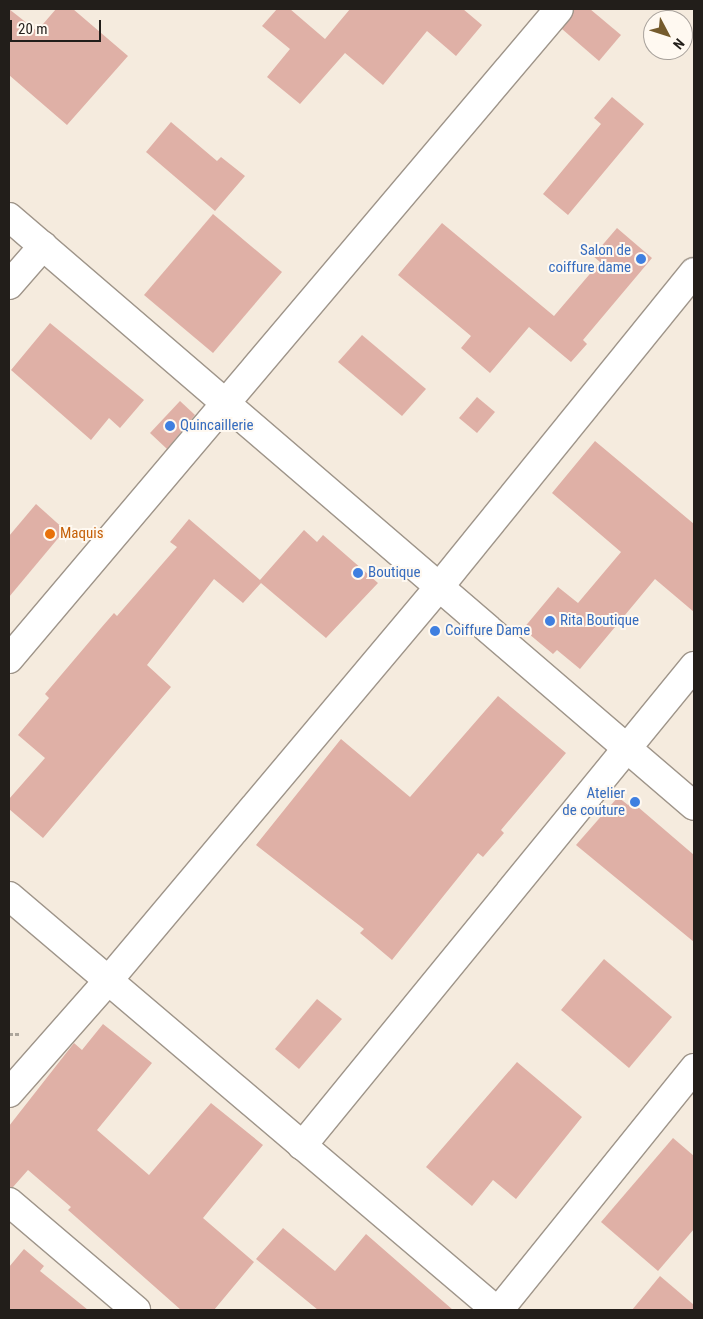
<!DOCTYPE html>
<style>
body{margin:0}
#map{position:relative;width:703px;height:1319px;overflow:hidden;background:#f5ebde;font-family:"Roboto Condensed",sans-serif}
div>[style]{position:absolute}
.building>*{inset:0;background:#dfb0a6}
.path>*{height:3px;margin-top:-1.5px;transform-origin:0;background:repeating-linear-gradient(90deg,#aca59b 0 4px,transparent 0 6.5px)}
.roads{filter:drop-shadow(1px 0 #9f958a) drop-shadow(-1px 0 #9f958a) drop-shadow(0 1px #9f958a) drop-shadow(0 -1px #9f958a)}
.street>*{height:28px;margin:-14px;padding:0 14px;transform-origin:14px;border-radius:14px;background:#fff}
.dots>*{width:14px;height:14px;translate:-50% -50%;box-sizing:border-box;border:2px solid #fff9f1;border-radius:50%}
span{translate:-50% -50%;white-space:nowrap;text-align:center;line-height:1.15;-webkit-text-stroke:4px #fff9f1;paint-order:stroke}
.shop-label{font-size:15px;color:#366cbe}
.right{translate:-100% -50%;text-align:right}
.left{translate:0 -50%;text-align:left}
.food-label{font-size:15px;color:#c56008}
.frame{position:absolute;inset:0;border:10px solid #221e1a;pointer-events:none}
.north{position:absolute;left:643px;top:10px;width:50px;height:50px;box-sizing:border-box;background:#fff9f1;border:1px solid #a7a19b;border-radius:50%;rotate:130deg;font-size:14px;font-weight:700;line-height:20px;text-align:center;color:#221e1a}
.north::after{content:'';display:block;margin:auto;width:18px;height:22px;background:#755b2d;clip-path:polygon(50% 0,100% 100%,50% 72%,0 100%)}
.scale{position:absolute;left:10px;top:20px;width:91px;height:22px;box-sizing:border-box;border:2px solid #221e1a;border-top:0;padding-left:6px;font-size:15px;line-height:18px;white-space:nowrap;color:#221e1a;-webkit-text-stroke:4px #fff9f1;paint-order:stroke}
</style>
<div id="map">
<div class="building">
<i style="clip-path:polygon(9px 9px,37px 31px,56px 9px,73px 9px,128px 56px,67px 125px,9px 75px)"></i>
<i style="clip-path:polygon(277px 9px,290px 9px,325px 39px,350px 9px,463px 9px,482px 25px,456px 56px,427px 31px,383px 85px,345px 53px,300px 104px,267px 77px,290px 49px,262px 26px)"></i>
<i style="clip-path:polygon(574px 9px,590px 9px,621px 35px,599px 61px,562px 29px)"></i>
<i style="clip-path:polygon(612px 97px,644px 124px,568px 215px,543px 194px,601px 124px,594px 118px)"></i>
<i style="clip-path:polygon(171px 122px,217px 161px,221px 157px,245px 176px,215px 211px,146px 152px)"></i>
<i style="clip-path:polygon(213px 214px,282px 272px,213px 353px,144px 295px)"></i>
<i style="clip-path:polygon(442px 223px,554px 316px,600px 262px,593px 256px,617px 228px,652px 258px,583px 340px,587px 344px,571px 362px,529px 327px,490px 373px,461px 348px,471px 336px,398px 275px)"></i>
<i style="clip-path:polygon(50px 323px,144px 400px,120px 428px,109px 418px,91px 440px,11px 370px)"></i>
<i style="clip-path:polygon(362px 335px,426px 389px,402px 416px,338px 362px)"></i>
<i style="clip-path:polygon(477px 397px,495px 412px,477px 433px,459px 418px)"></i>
<i style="clip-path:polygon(180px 401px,195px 415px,167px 449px,150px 433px)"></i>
<i style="clip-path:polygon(595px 441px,694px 524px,694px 612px,655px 579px,580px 669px,557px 650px,553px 654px,523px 629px,558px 587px,578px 603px,621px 552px,552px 493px)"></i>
<i style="clip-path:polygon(36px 504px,65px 530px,9px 597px,9px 536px)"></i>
<i style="clip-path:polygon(189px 519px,260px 580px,304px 530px,317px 542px,323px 535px,378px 583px,326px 638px,261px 583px,243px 603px,214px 579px,147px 665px,171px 687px,43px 838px,9px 809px,9px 799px,45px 758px,18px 735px,49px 698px,45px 694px,101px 628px,114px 613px,117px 616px,177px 547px,170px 542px)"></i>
<i style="clip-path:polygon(498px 696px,566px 753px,501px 830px,504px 833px,483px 857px,478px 853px,392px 960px,360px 933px,364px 929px,256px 845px,341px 739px,410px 797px)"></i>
<i style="clip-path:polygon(618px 797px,628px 805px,631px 801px,694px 855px,694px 942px,576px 845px)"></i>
<i style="clip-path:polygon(604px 959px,672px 1017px,629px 1068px,561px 1010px)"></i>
<i style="clip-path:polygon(317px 999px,342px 1019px,299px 1069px,275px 1049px)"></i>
<i style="clip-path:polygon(103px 1024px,152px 1063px,97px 1130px,149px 1175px,211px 1103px,263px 1145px,203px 1218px,254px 1262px,214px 1310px,181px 1310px,68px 1210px,71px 1207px,28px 1170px,13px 1187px,9px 1187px,9px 1126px,74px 1043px,82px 1050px)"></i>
<i style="clip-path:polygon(517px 1062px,582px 1117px,516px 1199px,493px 1180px,472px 1206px,426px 1167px)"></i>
<i style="clip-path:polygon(673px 1138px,694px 1156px,694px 1229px,658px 1271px,601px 1222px)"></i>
<i style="clip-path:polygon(283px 1228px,335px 1271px,366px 1234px,453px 1310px,318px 1310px,256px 1259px)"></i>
<i style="clip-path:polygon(24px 1249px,44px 1266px,40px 1271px,88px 1310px,9px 1310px,9px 1267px)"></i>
<i style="clip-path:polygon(660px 1276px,694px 1305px,694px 1310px,632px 1310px)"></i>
</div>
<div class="path">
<i style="left:9px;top:1034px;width:13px"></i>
</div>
<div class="roads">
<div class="street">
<i style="left:9px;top:217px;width:903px;rotate:40.69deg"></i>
<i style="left:9px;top:285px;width:52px;rotate:-48.9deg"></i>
<i style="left:9px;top:659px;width:851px;rotate:-49.76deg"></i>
<i style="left:9px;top:896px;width:639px;rotate:40.37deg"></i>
<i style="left:9px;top:1093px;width:148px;rotate:-48.6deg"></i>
<i style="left:107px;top:982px;width:516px;rotate:-49.95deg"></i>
<i style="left:439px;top:587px;width:405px;rotate:-51deg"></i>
<i style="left:302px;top:1146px;width:620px;rotate:-50.76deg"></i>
<i style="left:9px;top:1202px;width:167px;rotate:40.4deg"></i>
<i style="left:499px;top:1310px;width:311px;rotate:-51.1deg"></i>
</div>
</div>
<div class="dots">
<i style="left:641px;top:259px;background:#3f7fe0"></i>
<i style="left:170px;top:426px;background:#3f7fe0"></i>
<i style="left:50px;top:534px;background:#e8710a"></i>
<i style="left:358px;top:573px;background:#3f7fe0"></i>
<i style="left:550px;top:621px;background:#3f7fe0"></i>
<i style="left:435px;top:631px;background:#3f7fe0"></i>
<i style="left:635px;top:802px;background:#3f7fe0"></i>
</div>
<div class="shop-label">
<span class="right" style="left:631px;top:259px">Salon de<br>coiffure dame</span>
<span class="left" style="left:180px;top:426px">Quincaillerie</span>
<span class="left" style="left:368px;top:573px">Boutique</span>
<span class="left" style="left:560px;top:621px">Rita Boutique</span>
<span class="left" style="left:445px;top:631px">Coiffure Dame</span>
<span class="right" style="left:625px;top:802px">Atelier<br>de couture</span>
</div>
<div class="food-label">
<span class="left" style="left:60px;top:534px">Maquis</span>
</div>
<div class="frame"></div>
<div class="north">N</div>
<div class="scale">20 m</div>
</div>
